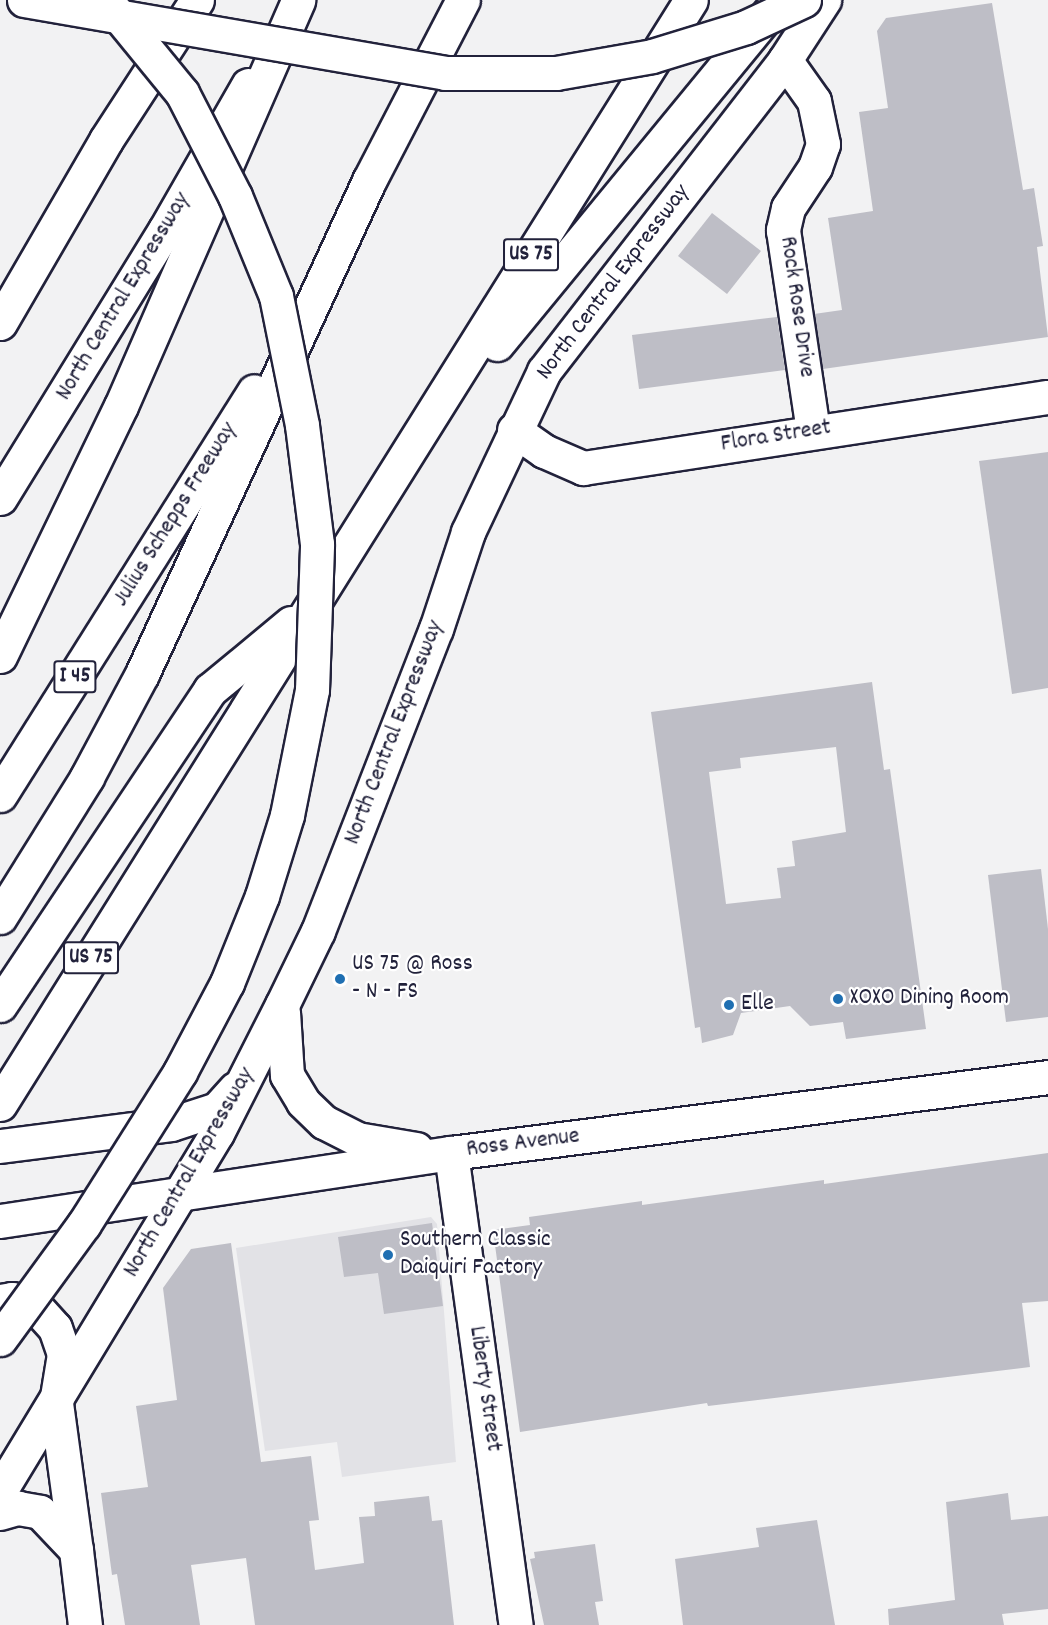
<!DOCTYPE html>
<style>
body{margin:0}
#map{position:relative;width:1048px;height:1625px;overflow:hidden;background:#f2f2f3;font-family:Dekko,sans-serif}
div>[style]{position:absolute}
.built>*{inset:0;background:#e2e2e6}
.building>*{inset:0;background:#bebec6}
.roads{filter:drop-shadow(2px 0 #22223b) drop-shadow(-2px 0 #22223b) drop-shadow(0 2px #22223b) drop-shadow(0 -2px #22223b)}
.minor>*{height:33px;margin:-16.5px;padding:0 16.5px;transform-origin:16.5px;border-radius:16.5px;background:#fff}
.secondary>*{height:33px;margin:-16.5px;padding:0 16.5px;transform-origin:16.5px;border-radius:16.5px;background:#fff}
.motorway>*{height:33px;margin:-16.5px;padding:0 16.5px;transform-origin:16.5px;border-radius:16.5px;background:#fff}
.bridges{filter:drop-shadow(2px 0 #22223b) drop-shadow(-2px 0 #22223b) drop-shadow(0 2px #22223b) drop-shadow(0 -2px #22223b)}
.motorway-bridge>*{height:33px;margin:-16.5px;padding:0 16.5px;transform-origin:16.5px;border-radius:16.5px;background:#fff}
.dots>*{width:16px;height:16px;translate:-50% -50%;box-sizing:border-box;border:3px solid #fff;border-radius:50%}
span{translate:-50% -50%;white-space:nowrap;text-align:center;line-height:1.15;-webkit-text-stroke:4.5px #fff;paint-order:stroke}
.shield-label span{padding:2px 4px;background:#fff;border:2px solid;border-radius:4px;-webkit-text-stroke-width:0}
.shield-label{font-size:22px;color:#22223b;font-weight:700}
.street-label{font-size:24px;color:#22223b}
.poi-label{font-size:24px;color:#22223b}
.left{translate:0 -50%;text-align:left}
</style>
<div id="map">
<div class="built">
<i style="clip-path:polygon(431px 1217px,437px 1224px,456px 1462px,342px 1477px,337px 1442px,265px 1451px,236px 1248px)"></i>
</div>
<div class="building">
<i style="clip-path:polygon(992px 3px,1023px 190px,1034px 188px,1043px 246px,1037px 247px,1048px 337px,823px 369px,814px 314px,842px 310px,828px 218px,873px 211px,859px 112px,888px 108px,877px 31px,886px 18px)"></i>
<i style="clip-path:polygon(712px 213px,761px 251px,727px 294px,678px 256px)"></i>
<i style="clip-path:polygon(777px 317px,785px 370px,639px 389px,632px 335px)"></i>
<i style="clip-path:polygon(1048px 452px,1048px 688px,1012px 694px,979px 461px)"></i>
<i style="clip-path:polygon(evenodd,872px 682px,884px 770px,890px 769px,926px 1029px,846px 1039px,843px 1022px,810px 1026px,790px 1006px,741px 1013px,733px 1035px,702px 1043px,700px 1027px,695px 1028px,651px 712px,872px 682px,836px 747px,846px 832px,792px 841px,795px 866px,777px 868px,781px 898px,726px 904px,709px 772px,741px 768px,740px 758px,836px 747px)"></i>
<i style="clip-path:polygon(1041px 869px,1048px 929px,1048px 1017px,1006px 1022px,988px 875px)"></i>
<i style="clip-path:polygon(1048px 1153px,1048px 1301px,1022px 1303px,1030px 1367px,708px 1406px,707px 1403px,520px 1432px,493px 1230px,530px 1225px,529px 1217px,642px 1201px,642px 1205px,824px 1180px,824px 1184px)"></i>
<i style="clip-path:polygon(432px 1223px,443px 1306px,384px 1314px,378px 1273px,344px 1277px,338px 1237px)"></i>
<i style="clip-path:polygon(231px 1243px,261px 1462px,311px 1456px,319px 1520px,309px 1521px,315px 1570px,364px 1563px,359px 1517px,375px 1516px,374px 1502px,429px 1496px,432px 1521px,442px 1520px,454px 1625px,255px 1625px,246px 1558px,191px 1565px,200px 1625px,125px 1625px,117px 1574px,112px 1575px,101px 1493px,148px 1487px,136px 1406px,177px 1400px,163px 1288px,191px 1249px)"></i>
<i style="clip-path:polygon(1008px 1493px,1011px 1520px,1048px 1516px,1048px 1609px,1002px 1614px,1004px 1625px,889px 1625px,888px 1609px,955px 1600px,946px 1502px)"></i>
<i style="clip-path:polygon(817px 1520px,835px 1625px,683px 1625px,675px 1559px,759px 1547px,756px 1528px)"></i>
<i style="clip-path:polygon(595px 1544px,603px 1601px,595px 1602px,599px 1625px,544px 1625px,530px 1559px,535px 1558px,534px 1552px)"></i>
</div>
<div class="roads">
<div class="minor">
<i style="left:785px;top:60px;width:50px;rotate:54.7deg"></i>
<i style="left:814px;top:101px;width:44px;rotate:78.2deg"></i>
<i style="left:823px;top:144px;width:24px;rotate:109deg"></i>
<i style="left:815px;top:167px;width:49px;rotate:123.4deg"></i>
<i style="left:788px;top:208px;width:23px;rotate:103deg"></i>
<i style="left:783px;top:230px;width:203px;rotate:81.5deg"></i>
<i style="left:514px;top:430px;width:37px;rotate:35deg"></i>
<i style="left:544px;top:451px;width:43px;rotate:23.6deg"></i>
<i style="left:583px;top:468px;width:470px;rotate:-8.7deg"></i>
<i style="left:451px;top:1153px;width:476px;rotate:82.2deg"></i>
<i style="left:76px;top:1550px;width:76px;rotate:83.2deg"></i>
</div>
<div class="secondary">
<i style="left:0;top:323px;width:211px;rotate:-59.9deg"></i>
<i style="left:106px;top:140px;width:167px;rotate:-57deg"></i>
<i style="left:0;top:498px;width:315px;rotate:-58.4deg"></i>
<i style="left:165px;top:230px;width:167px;rotate:-60.2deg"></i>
<i style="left:283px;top:1012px;width:63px;rotate:86.4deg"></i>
<i style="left:287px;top:1075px;width:31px;rotate:59deg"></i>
<i style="left:303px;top:1102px;width:29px;rotate:44deg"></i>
<i style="left:324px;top:1122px;width:37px;rotate:27deg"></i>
<i style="left:357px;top:1139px;width:60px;rotate:9.6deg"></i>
<i style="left:0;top:1146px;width:172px;rotate:-7.3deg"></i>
<i style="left:171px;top:1124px;width:48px;rotate:-18.1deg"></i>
<i style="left:217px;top:1109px;width:27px;rotate:-48deg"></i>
<i style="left:0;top:1221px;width:456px;rotate:-8.6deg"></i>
<i style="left:451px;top:1153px;width:602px;rotate:-7.25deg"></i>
<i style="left:0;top:1301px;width:12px;rotate:-9deg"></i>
<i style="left:12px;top:1299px;width:25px;rotate:18deg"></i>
<i style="left:36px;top:1307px;width:28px;rotate:48deg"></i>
<i style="left:55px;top:1328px;width:28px;rotate:71deg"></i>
<i style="left:64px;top:1354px;width:50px;rotate:99.3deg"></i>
<i style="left:56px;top:1403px;width:148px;rotate:82.3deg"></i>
<i style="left:0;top:1491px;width:419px;rotate:-58.8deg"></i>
<i style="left:217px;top:1133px;width:144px;rotate:-63.1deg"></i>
<i style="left:282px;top:1005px;width:82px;rotate:-64.1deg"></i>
<i style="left:318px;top:931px;width:324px;rotate:-68.7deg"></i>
<i style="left:436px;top:629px;width:102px;rotate:-71.7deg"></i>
<i style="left:468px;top:532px;width:178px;rotate:-64.7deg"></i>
<i style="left:544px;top:371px;width:393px;rotate:-52.2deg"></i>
<i style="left:785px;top:60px;width:72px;rotate:-57deg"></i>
<i style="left:0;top:1513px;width:19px;rotate:-16deg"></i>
<i style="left:18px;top:1508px;width:22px;rotate:10deg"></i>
<i style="left:40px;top:1512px;width:52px;rotate:46.5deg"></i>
</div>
<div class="motorway">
<i style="left:497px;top:344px;width:432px;rotate:-50.6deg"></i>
<i style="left:0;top:656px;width:278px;rotate:-64.2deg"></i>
<i style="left:121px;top:406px;width:443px;rotate:-66.4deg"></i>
<i style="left:0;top:795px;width:477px;rotate:-57.8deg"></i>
<i style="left:0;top:917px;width:165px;rotate:-58.1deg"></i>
<i style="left:87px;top:777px;width:117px;rotate:-61.9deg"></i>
<i style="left:142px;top:674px;width:543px;rotate:-65.28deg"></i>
<i style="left:369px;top:181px;width:204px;rotate:-62.6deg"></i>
<i style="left:0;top:1005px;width:379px;rotate:-56.3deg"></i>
<i style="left:210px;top:690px;width:105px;rotate:-39.6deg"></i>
<i style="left:0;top:1104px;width:1302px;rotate:-57.96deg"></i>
</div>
</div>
<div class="bridges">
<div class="motorway-bridge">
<i style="left:24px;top:0;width:427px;rotate:9.8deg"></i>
<i style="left:445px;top:73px;width:111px"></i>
<i style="left:556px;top:73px;width:97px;rotate:-10deg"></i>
<i style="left:652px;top:56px;width:98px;rotate:-17.1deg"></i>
<i style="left:746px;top:27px;width:64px;rotate:-25deg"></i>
<i style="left:0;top:1339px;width:142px;rotate:-53.9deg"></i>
<i style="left:84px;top:1224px;width:180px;rotate:-57.7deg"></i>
<i style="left:180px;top:1072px;width:101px;rotate:-62.2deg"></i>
<i style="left:227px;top:983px;width:94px;rotate:-68.1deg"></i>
<i style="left:262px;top:896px;width:85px;rotate:-72.8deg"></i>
<i style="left:287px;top:815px;width:127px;rotate:-78.7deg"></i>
<i style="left:312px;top:690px;width:146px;rotate:-88deg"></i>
<i style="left:317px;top:544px;width:120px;rotate:-97.2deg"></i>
<i style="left:302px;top:425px;width:132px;rotate:-101.4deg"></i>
<i style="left:276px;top:296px;width:108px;rotate:-112.3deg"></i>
<i style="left:235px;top:196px;width:116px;rotate:-117.2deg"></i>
<i style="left:182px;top:93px;width:120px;rotate:-129.3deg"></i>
</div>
</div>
<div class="dots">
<i style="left:340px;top:979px;background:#1f6fb2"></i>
<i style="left:838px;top:999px;background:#1f6fb2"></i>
<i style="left:729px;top:1005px;background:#1f6fb2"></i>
<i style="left:388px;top:1255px;background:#1f6fb2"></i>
</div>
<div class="shield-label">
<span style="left:531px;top:255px">US 75</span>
<span style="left:75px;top:677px">I 45</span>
<span style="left:91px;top:958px">US 75</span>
</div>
<div class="street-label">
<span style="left:614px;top:283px;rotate:-53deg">North Central Expressway</span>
<span style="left:124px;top:297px;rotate:-59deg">North Central Expressway</span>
<span style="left:796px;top:307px;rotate:82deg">Rock Rose Drive</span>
<span style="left:776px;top:437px;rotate:-9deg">Flora Street</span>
<span style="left:176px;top:515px;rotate:-58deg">Julius Schepps Freeway</span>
<span style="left:395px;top:733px;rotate:-69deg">North Central Expressway</span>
<span style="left:523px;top:1144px;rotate:-7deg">Ross Avenue</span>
<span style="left:190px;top:1173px;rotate:-60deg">North Central Expressway</span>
<span style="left:484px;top:1389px;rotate:82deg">Liberty Street</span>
</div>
<div class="poi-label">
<span class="left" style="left:352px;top:979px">US 75 @ Ross<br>- N - FS</span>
<span class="left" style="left:850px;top:999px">XOXO Dining Room</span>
<span class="left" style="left:741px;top:1005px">Elle</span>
<span class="left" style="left:400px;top:1255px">Southern Classic<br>Daiquiri Factory</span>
</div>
</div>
